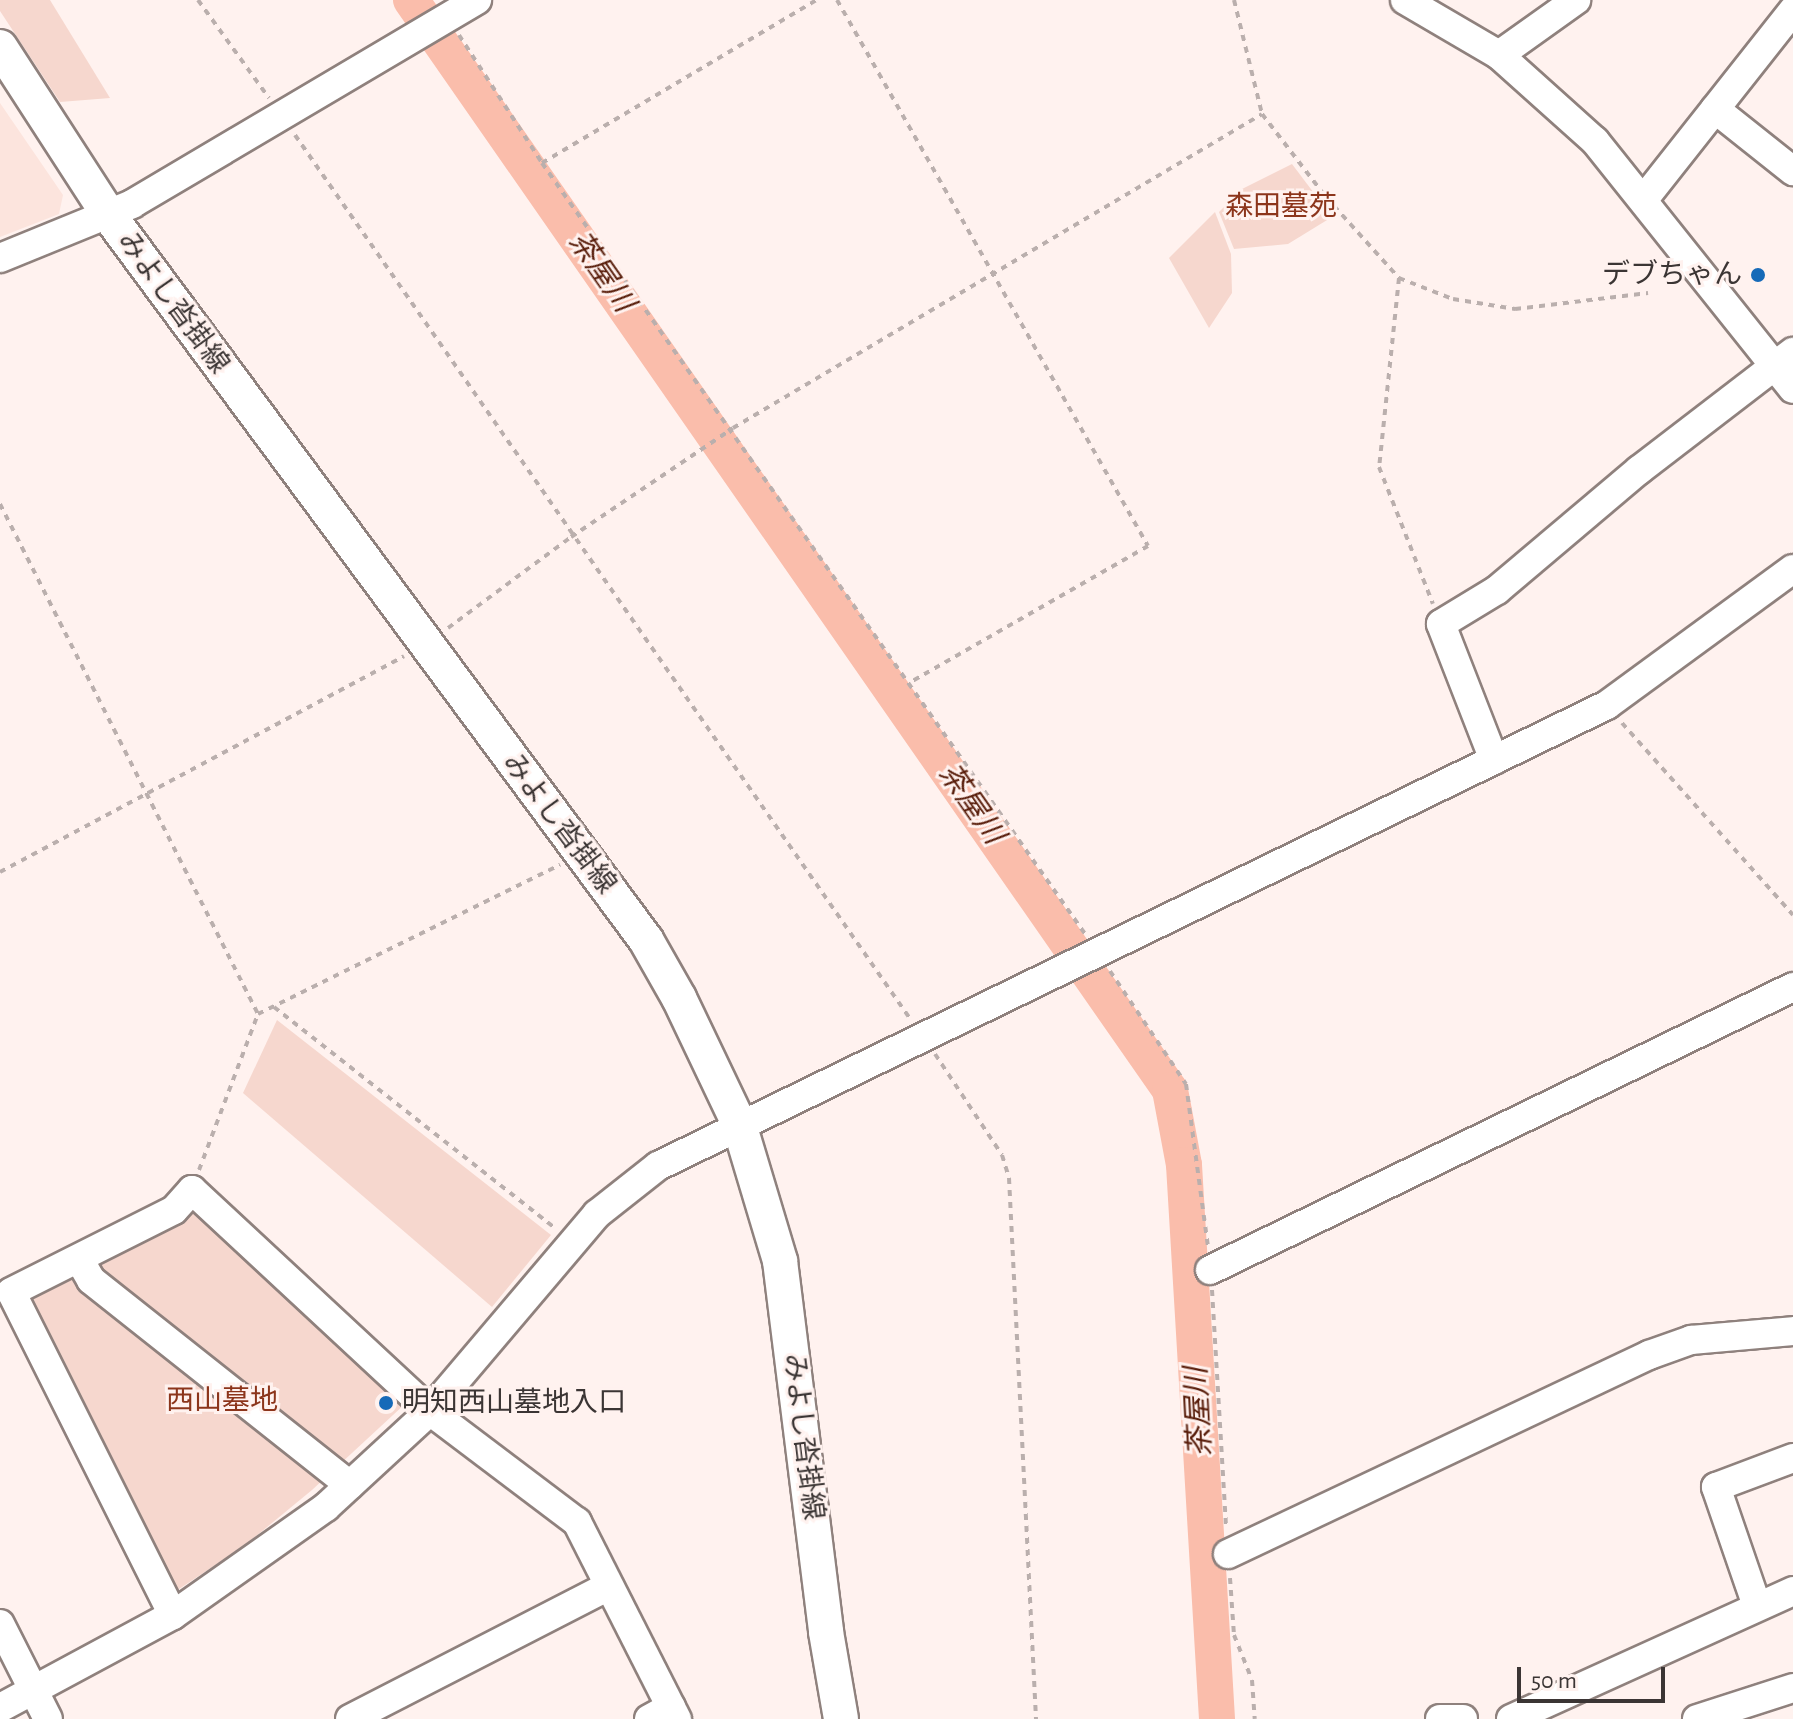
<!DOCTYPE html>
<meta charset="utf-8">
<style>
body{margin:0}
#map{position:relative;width:1793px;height:1719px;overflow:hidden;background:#fff2ef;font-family:"Alegreya Sans","Noto Sans JP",sans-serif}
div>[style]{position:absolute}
.built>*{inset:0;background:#fce4dd}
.green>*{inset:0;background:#f6d7ce}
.river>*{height:36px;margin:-18px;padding:0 18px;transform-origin:18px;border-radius:18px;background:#fabdab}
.path>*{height:4px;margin-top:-2px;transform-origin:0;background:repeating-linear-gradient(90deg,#baafad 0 6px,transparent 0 12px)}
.roads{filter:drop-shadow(2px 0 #8f817d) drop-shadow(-2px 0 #8f817d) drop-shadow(0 2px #8f817d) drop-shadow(0 -2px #8f817d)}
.minor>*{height:28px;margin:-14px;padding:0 14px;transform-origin:14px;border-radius:14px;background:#fff}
.major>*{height:34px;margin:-17px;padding:0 17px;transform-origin:17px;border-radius:17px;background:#fff}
.dots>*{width:22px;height:22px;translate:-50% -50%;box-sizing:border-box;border:4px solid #fff2ef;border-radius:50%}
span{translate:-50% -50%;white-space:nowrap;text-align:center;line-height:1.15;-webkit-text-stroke:6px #fff2ef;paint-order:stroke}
.park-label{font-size:28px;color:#8c351b}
.poi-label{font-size:28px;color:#3b3534}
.right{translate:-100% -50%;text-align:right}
.left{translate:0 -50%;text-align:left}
.street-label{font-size:28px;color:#3b3534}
.water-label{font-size:30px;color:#571b08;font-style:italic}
.scale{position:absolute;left:1517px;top:1667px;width:148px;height:36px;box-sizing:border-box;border:4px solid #3b3534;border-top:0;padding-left:10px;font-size:24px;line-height:28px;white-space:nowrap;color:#3b3534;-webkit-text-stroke:6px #fff2ef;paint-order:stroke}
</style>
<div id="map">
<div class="built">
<i style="clip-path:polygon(0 103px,63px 195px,59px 214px,0 237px)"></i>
</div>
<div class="green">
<i style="clip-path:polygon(0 0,50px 0,110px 98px,60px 102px,0 11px)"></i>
<i style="clip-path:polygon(1292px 164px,1332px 217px,1288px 244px,1234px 249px,1219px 212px,1242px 189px)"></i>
<i style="clip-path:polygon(1215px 212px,1231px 254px,1232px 293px,1209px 328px,1169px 258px)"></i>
<i style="clip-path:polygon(277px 1020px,551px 1235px,492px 1307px,243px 1093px)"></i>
<i style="clip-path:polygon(203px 1208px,406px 1403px,312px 1490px,244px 1546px,176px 1591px,28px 1296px)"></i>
</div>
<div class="river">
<i style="left:411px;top:0;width:1328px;rotate:55.15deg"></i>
<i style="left:1170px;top:1090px;width:76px;rotate:79.4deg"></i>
<i style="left:1184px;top:1165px;width:555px;rotate:86.59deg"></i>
</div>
<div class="path">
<i style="left:198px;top:0;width:121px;rotate:54.1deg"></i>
<i style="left:837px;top:0;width:628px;rotate:60.33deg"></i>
<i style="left:1148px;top:546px;width:275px;rotate:150.2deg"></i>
<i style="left:1234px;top:0;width:117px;rotate:76.2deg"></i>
<i style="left:1262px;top:114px;width:105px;rotate:52.4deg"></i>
<i style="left:1326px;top:197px;width:109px;rotate:48deg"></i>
<i style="left:1399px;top:278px;width:58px;rotate:21.3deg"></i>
<i style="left:1453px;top:299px;width:63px;rotate:9.2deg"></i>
<i style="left:1515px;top:309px;width:134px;rotate:-6.9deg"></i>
<i style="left:459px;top:35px;width:153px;rotate:57deg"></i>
<i style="left:542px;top:163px;width:943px;rotate:54.84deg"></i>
<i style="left:295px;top:135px;width:1075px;rotate:55.16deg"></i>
<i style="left:542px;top:163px;width:320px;rotate:-30.7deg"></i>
<i style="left:1399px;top:278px;width:190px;rotate:96deg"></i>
<i style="left:1379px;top:467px;width:147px;rotate:68.5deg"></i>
<i style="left:0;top:504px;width:572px;rotate:63.17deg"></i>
<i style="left:448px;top:628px;width:153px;rotate:-36.5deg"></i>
<i style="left:571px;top:537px;width:195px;rotate:-33.9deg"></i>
<i style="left:733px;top:428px;width:615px;rotate:-30.69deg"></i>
<i style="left:1622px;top:723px;width:257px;rotate:48.3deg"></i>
<i style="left:0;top:872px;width:458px;rotate:-28.1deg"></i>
<i style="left:1110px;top:971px;width:136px;rotate:56.1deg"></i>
<i style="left:1186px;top:1084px;width:163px;rotate:82.3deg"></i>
<i style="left:274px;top:1007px;width:357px;rotate:38.2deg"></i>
<i style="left:935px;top:1054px;width:121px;rotate:56.4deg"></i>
<i style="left:1002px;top:1155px;width:24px;rotate:73deg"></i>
<i style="left:1009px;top:1178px;width:542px;rotate:87.14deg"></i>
<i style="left:199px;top:1170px;width:167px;rotate:-69.3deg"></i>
<i style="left:258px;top:1014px;width:337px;rotate:-26.3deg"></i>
<i style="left:1212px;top:1290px;width:239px;rotate:86.6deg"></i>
<i style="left:1230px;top:1578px;width:57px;rotate:86deg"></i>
<i style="left:1234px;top:1635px;width:48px;rotate:68.2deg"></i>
<i style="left:1252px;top:1680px;width:39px;rotate:86deg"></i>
</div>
<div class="roads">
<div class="minor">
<i style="left:1405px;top:0;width:109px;rotate:30.3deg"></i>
<i style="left:1499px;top:55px;width:129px;rotate:41.9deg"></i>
<i style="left:1595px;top:141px;width:317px;rotate:51.4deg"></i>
<i style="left:1499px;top:55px;width:95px;rotate:-35.5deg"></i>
<i style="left:1715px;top:109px;width:100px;rotate:38.5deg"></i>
<i style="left:1644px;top:199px;width:241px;rotate:-51.7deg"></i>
<i style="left:0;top:258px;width:143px;rotate:-22.2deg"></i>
<i style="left:132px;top:204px;width:401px;rotate:-30.6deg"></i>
<i style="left:1494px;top:760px;width:146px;rotate:-111.3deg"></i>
<i style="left:1441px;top:624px;width:66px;rotate:-31.3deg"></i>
<i style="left:1497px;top:590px;width:186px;rotate:-40.2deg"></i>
<i style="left:1639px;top:470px;width:194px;rotate:-37.5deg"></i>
<i style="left:79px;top:1259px;width:24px;rotate:60deg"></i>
<i style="left:91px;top:1280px;width:330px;rotate:38.4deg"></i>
<i style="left:1210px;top:1270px;width:648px;rotate:-25.89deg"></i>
<i style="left:1228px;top:1554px;width:466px;rotate:-25.3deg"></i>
<i style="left:1649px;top:1355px;width:45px;rotate:-19.7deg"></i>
<i style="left:1691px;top:1340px;width:102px;rotate:-5deg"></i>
<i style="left:1757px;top:1606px;width:126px;rotate:-109deg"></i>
<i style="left:1716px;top:1487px;width:82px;rotate:-20.6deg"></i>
<i style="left:173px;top:1615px;width:361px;rotate:-116.6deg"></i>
<i style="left:11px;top:1292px;width:182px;rotate:-26.7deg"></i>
<i style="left:174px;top:1210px;width:27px;rotate:-48deg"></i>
<i style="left:192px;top:1190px;width:325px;rotate:42.9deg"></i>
<i style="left:430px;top:1411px;width:184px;rotate:37.1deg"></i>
<i style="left:577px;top:1522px;width:221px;rotate:63.1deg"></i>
<i style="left:0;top:1624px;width:106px;rotate:63.2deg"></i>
<i style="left:0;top:1708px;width:196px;rotate:-28.3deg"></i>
<i style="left:173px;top:1615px;width:187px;rotate:-35.2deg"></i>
<i style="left:326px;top:1507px;width:142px;rotate:-42.7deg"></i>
<i style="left:430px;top:1411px;width:258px;rotate:-49.7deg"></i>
<i style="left:597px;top:1214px;width:78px;rotate:-38.2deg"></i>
<i style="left:658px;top:1166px;width:1055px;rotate:-25.91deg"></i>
<i style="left:1607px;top:705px;width:230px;rotate:-36.2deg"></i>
<i style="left:350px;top:1719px;width:291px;rotate:-27.2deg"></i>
<i style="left:649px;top:1719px;width:25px;rotate:-29deg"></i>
<i style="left:1440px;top:1719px;width:23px"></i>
<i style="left:1511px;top:1719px;width:310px;rotate:-24.4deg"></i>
<i style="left:1697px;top:1719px;width:101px;rotate:-17.9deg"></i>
</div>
<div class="major">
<i style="left:0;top:47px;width:199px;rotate:57.1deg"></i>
<i style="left:108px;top:214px;width:904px;rotate:53.46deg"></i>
<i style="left:646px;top:940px;width:67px;rotate:60.4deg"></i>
<i style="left:679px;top:998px;width:140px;rotate:64.5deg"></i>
<i style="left:739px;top:1124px;width:143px;rotate:73.3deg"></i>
<i style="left:780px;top:1261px;width:374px;rotate:82.9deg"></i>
<i style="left:826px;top:1632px;width:88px;rotate:80.2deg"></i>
</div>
</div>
<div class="dots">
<i style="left:1758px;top:275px;background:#166ab8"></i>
<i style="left:386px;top:1403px;background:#166ab8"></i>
</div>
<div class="park-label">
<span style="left:1281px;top:207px">森田墓苑</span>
<span style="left:222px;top:1401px">西山墓地</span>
</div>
<div class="poi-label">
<span class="right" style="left:1742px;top:275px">デブちゃん</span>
<span class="left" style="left:402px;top:1403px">明知西山墓地入口</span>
</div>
<div class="street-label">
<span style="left:173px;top:303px;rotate:54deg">みよし沓掛線</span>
<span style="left:559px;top:824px;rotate:53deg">みよし沓掛線</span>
<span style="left:803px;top:1437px;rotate:83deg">みよし沓掛線</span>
</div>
<div class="water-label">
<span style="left:601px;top:272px;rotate:55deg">茶屋川</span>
<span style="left:971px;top:804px;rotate:55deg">茶屋川</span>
<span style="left:1199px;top:1412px;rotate:-93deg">茶屋川</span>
</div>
<div class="scale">50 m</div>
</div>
